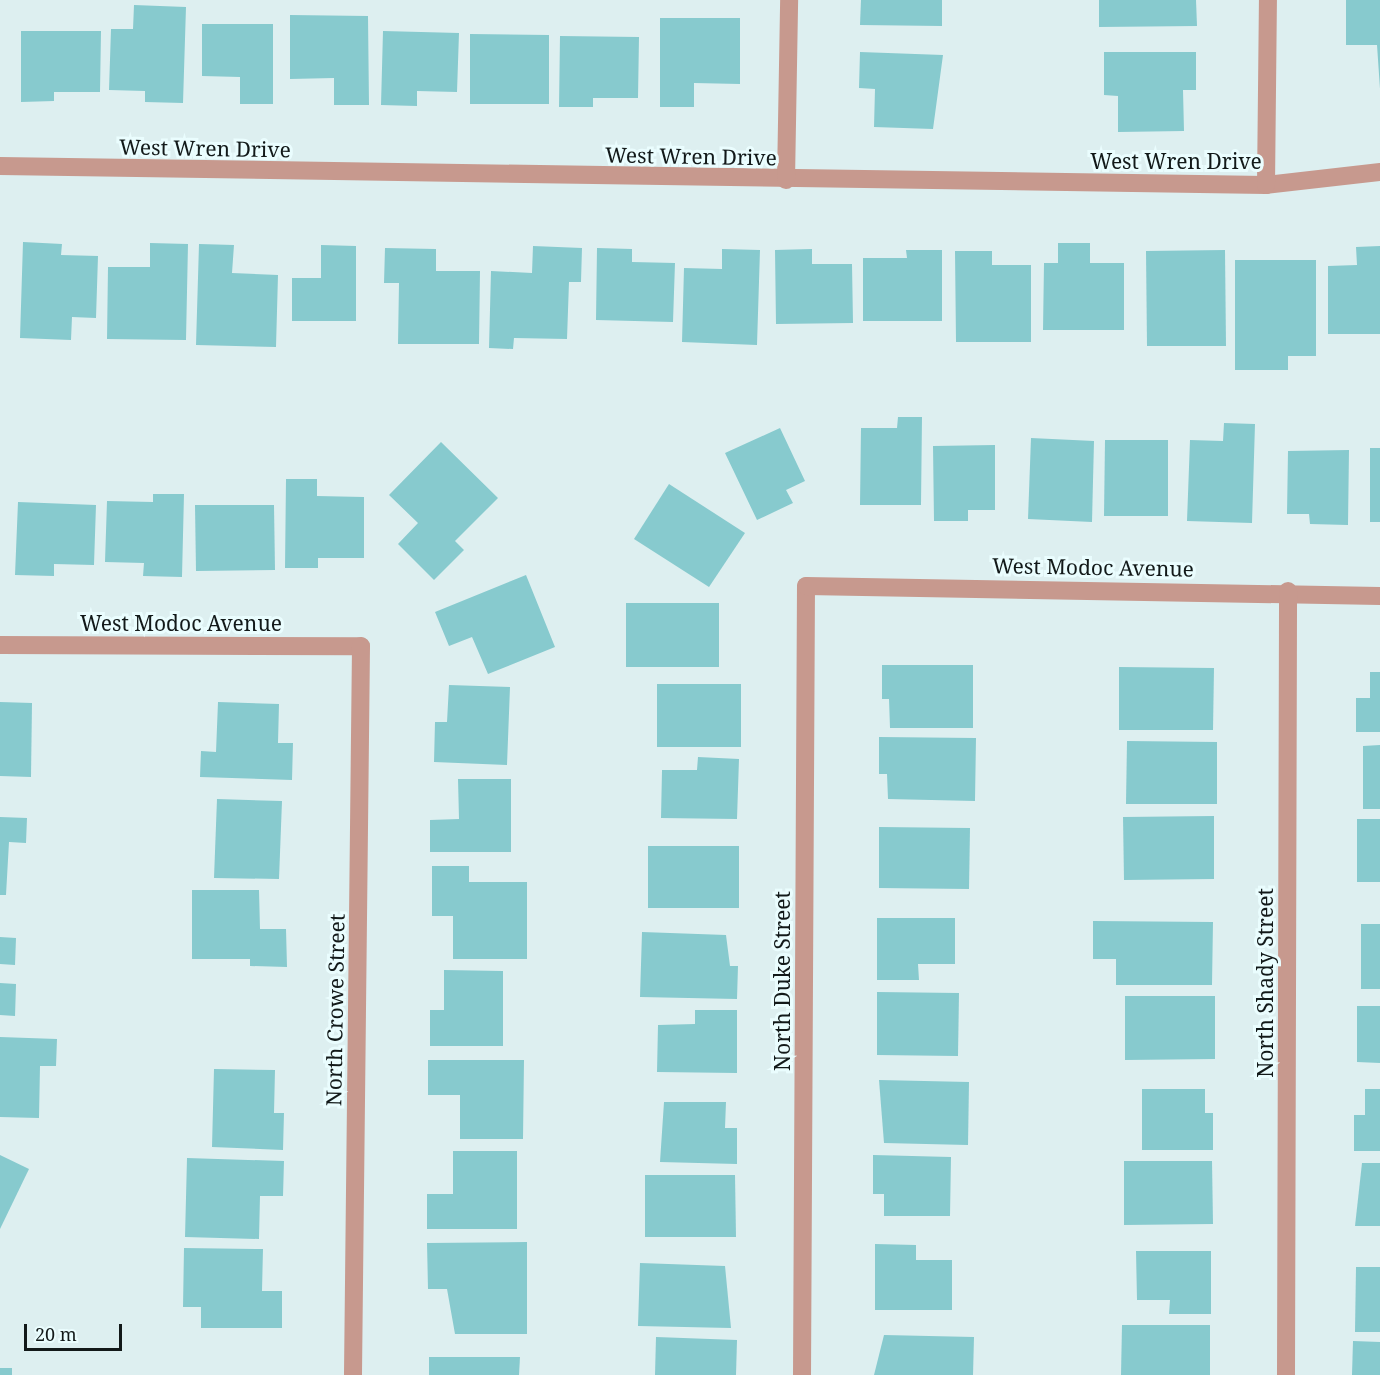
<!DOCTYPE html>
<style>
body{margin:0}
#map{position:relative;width:1380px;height:1375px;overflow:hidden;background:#ddeff0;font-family:"Noto Serif",serif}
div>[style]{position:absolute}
.building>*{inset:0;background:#87cace}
.minor>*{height:18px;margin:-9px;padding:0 9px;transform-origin:9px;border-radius:9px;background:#c7998e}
span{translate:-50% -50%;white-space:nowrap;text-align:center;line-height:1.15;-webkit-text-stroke:6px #eafdfe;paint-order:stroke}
.street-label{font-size:21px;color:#121919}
.scale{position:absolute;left:24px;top:1324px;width:98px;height:27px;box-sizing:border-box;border:3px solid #121919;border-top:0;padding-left:8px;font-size:18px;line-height:21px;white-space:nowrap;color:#121919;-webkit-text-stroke:4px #eafdfe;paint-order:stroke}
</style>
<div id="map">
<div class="building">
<i style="clip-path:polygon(861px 0,942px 0,942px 26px,860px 25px)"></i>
<i style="clip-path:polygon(1099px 0,1196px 0,1197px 26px,1099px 27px)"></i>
<i style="clip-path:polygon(1346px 0,1380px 0,1380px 89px,1377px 45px,1346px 45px)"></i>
<i style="clip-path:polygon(134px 5px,186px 7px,183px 103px,145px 102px,145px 91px,109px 90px,111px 29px,133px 29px)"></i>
<i style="clip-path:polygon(290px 15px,368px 16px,369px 105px,334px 105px,334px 78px,290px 79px)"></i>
<i style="clip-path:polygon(660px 18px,740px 18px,740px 84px,694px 83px,694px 107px,660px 107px)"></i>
<i style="clip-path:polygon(202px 24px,273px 24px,273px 104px,240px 104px,240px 77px,202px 76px)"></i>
<i style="clip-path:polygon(21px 31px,101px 31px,100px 92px,54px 92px,54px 101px,21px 102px)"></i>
<i style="clip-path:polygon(383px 31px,459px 33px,457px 92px,417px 91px,417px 106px,381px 105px)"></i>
<i style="clip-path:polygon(470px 34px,549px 35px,549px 104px,470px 104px)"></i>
<i style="clip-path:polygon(560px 36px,639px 37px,638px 98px,593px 98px,593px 107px,559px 107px)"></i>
<i style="clip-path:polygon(860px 52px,943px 55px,933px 129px,874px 127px,875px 89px,859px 88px)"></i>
<i style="clip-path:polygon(1104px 52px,1196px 52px,1196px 90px,1183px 90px,1184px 131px,1118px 132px,1118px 96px,1104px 95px)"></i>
<i style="clip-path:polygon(23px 242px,62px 244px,61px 255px,98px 256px,96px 318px,72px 317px,71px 340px,20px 338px)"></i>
<i style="clip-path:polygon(150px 243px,188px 244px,186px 340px,107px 339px,108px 267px,150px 267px)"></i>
<i style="clip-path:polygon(1058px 243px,1090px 243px,1090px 263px,1124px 263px,1124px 330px,1043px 330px,1044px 263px,1058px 263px)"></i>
<i style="clip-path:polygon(199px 244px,234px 245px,232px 273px,278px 275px,276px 347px,196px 345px)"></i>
<i style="clip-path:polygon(321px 245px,356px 246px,356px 321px,292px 321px,292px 278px,321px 278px)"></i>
<i style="clip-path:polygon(533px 246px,582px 248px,581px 282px,569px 282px,567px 339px,514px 338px,513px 349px,489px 348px,491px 271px,532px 273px)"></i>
<i style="clip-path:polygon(1380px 246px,1380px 334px,1328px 334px,1328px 266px,1357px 265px,1356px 247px)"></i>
<i style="clip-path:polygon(385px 248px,436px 249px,436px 271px,480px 271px,479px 344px,398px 344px,399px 283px,384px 283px)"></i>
<i style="clip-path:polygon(597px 248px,632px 249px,632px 262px,675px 263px,673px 322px,596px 320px)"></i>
<i style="clip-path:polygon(722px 249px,760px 250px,757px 345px,682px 342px,684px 268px,722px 269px)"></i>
<i style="clip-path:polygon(812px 249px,812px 264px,852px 264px,853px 323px,776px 324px,775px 250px)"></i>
<i style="clip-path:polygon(906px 250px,942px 250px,942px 321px,863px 321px,863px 258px,907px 258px)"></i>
<i style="clip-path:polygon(1225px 250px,1226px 346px,1147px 346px,1146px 251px)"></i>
<i style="clip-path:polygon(955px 251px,992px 251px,992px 265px,1031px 265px,1031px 342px,956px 342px)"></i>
<i style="clip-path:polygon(1235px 260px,1316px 260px,1316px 356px,1288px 356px,1288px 370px,1235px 370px)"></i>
<i style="clip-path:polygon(898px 417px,922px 417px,921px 505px,860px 505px,861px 428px,897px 428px)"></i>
<i style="clip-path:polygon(1224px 423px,1255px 424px,1252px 523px,1187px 521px,1190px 440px,1223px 441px)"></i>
<i style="clip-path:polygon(780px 428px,805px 481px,786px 490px,793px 503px,757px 520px,725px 453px)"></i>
<i style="clip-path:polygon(1031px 438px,1094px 441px,1092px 522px,1028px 519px)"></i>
<i style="clip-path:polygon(1105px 440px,1168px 440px,1168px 516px,1104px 516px)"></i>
<i style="clip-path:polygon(441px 442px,498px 498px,455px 541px,464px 550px,434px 580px,398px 544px,418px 523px,389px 495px)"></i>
<i style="clip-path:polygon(995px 445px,995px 510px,968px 510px,968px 521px,934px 521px,933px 446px)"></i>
<i style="clip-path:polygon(1370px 448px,1380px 448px,1380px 522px,1370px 522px)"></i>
<i style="clip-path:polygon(1349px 450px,1348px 525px,1310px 524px,1309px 514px,1287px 514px,1288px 451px)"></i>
<i style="clip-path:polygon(286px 479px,317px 479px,317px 496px,364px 497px,364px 558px,318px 558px,318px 568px,285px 568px)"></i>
<i style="clip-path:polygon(669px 484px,745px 533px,709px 587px,634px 539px)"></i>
<i style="clip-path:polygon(153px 494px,184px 494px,182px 577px,143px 576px,144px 563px,105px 562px,107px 501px,153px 502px)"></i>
<i style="clip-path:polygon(18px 502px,96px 505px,94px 565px,54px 564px,54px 576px,15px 575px)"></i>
<i style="clip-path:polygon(195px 505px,274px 505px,275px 570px,196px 571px)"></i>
<i style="clip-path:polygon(526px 575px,555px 647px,488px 674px,472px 637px,449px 646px,435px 612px)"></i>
<i style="clip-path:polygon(626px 603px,719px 603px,719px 667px,626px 667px)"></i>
<i style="clip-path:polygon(882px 665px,973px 665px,973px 728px,890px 728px,889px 699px,882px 699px)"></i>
<i style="clip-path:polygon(1119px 667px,1214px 668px,1213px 730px,1119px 730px)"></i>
<i style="clip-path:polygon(1370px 672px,1380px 672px,1380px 732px,1356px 732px,1356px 698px,1370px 698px)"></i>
<i style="clip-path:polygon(657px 684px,741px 684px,741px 747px,657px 747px)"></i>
<i style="clip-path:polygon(449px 685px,510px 687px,507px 765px,434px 762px,435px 722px,447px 722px)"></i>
<i style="clip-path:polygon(0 702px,32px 703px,31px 777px,0 776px)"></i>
<i style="clip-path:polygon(218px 702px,279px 704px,278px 743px,293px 743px,292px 780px,200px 777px,201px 751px,216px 752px)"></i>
<i style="clip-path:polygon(879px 737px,976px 738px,975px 801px,888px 799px,887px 774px,879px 774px)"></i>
<i style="clip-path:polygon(1127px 741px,1217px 742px,1217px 804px,1126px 804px)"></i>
<i style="clip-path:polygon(1380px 745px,1380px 809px,1363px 809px,1363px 746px)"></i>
<i style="clip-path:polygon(698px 757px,739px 759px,737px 819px,661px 818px,662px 770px,697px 770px)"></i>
<i style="clip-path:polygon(458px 779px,511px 779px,511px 852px,430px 852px,430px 820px,459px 819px)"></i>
<i style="clip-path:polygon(217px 799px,282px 801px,279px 879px,214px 878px)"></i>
<i style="clip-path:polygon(1214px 816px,1214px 879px,1124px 880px,1123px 817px)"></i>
<i style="clip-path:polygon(0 817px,27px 818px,26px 843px,9px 842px,6px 895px,0 895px)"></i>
<i style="clip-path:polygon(1357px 819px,1380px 819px,1380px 882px,1357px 882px)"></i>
<i style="clip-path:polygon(879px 827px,970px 828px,969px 889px,879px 888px)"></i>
<i style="clip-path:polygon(648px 846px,739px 846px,739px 908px,648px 908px)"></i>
<i style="clip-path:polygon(432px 866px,469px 866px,469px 882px,527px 882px,527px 959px,453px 959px,453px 916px,432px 916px)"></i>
<i style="clip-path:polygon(192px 890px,259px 890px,260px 929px,286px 929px,287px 967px,250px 966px,250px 959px,192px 959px)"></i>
<i style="clip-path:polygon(877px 918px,955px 918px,955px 964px,918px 964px,919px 980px,877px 980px)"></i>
<i style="clip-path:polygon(1093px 921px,1213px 922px,1212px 985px,1116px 985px,1116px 959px,1093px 959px)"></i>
<i style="clip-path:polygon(1361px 924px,1380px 924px,1380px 989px,1361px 989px)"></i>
<i style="clip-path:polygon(642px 932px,726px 935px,730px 966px,738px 966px,737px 999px,640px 997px)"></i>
<i style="clip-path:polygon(0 937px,16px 938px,15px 965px,0 964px)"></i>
<i style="clip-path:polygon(444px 970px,503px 971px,503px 1046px,430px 1046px,430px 1010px,444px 1010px)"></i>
<i style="clip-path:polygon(0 983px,16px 984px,15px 1016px,0 1015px)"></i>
<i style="clip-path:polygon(877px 992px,959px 993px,958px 1056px,877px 1055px)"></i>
<i style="clip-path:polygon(1125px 996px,1215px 996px,1215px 1059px,1125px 1060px)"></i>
<i style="clip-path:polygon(1357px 1006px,1380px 1006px,1380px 1063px,1357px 1062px)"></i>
<i style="clip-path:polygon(695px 1010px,737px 1010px,737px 1073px,657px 1072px,658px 1025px,695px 1024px)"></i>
<i style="clip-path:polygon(0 1037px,57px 1039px,56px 1066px,40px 1066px,39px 1118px,0 1117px)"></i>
<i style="clip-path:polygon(428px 1060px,524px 1060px,523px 1139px,460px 1139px,460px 1095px,428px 1095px)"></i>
<i style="clip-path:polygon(214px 1069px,275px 1070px,274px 1113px,284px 1113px,283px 1150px,212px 1147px)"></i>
<i style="clip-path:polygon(879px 1080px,969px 1082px,968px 1145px,884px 1143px)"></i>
<i style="clip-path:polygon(1142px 1089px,1205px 1089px,1205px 1113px,1213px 1113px,1213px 1150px,1142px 1150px)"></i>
<i style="clip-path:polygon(1365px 1089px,1380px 1089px,1380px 1151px,1354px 1151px,1354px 1115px,1365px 1115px)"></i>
<i style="clip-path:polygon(664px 1102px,726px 1102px,725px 1128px,737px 1128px,737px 1164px,660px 1162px)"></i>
<i style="clip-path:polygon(453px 1151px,517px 1151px,517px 1229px,427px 1229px,427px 1194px,453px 1194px)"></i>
<i style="clip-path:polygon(0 1155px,29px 1169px,0 1229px)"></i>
<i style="clip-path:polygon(873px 1155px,951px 1157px,950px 1216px,884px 1216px,884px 1194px,873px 1194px)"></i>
<i style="clip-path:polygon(187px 1158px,284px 1161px,283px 1196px,260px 1196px,259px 1239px,185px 1237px)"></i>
<i style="clip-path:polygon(1124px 1161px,1212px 1161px,1213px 1224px,1124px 1225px)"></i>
<i style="clip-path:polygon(1362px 1163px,1380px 1163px,1380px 1226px,1355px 1226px)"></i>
<i style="clip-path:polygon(645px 1175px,735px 1175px,736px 1237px,645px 1237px)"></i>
<i style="clip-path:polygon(527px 1242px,527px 1334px,455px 1334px,447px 1289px,428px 1289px,427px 1243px)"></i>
<i style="clip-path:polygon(875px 1244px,916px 1245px,916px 1260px,952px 1260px,952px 1310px,875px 1310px)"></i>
<i style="clip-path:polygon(184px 1248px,263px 1249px,262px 1291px,282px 1291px,282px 1328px,201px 1328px,201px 1307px,183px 1307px)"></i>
<i style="clip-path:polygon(1136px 1251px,1211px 1251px,1211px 1314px,1169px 1314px,1170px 1300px,1137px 1300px)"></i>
<i style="clip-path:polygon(640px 1263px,725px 1266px,731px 1328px,638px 1326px)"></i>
<i style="clip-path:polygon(1356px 1267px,1380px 1267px,1380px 1332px,1355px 1332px)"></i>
<i style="clip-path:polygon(1122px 1325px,1210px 1325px,1210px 1375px,1121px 1375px)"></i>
<i style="clip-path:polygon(884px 1335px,974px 1337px,973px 1375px,874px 1375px)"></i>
<i style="clip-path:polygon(656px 1337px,737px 1340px,736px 1375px,655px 1375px)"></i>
<i style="clip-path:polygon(1353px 1341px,1380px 1342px,1380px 1375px,1352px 1375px)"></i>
<i style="clip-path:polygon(429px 1357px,520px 1357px,519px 1375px,429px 1375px)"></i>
<i style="clip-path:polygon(0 1368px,12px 1368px,12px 1375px,0 1375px)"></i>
</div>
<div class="minor">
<i style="left:0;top:166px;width:1266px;rotate:0.86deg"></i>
<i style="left:1266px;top:185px;width:115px;rotate:-6.5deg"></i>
<i style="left:786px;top:180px;width:180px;rotate:-89deg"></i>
<i style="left:1266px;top:185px;width:185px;rotate:-89.4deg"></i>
<i style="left:0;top:645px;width:361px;rotate:0.2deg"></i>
<i style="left:361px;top:646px;width:729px;rotate:90.63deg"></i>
<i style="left:802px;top:1375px;width:789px;rotate:-89.71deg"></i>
<i style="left:806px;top:586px;width:574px;rotate:1deg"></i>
<i style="left:1286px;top:1375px;width:784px;rotate:-89.85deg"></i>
</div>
<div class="street-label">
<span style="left:205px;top:148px;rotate:1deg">West Wren Drive</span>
<span style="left:691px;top:156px;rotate:1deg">West Wren Drive</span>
<span style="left:1176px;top:161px">West Wren Drive</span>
<span style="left:1093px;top:567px;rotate:1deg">West Modoc Avenue</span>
<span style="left:181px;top:623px">West Modoc Avenue</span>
<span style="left:782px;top:981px;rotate:-90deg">North Duke Street</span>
<span style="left:1265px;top:983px;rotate:-90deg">North Shady Street</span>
<span style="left:335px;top:1010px;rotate:-89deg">North Crowe Street</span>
</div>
<div class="scale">20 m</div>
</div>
